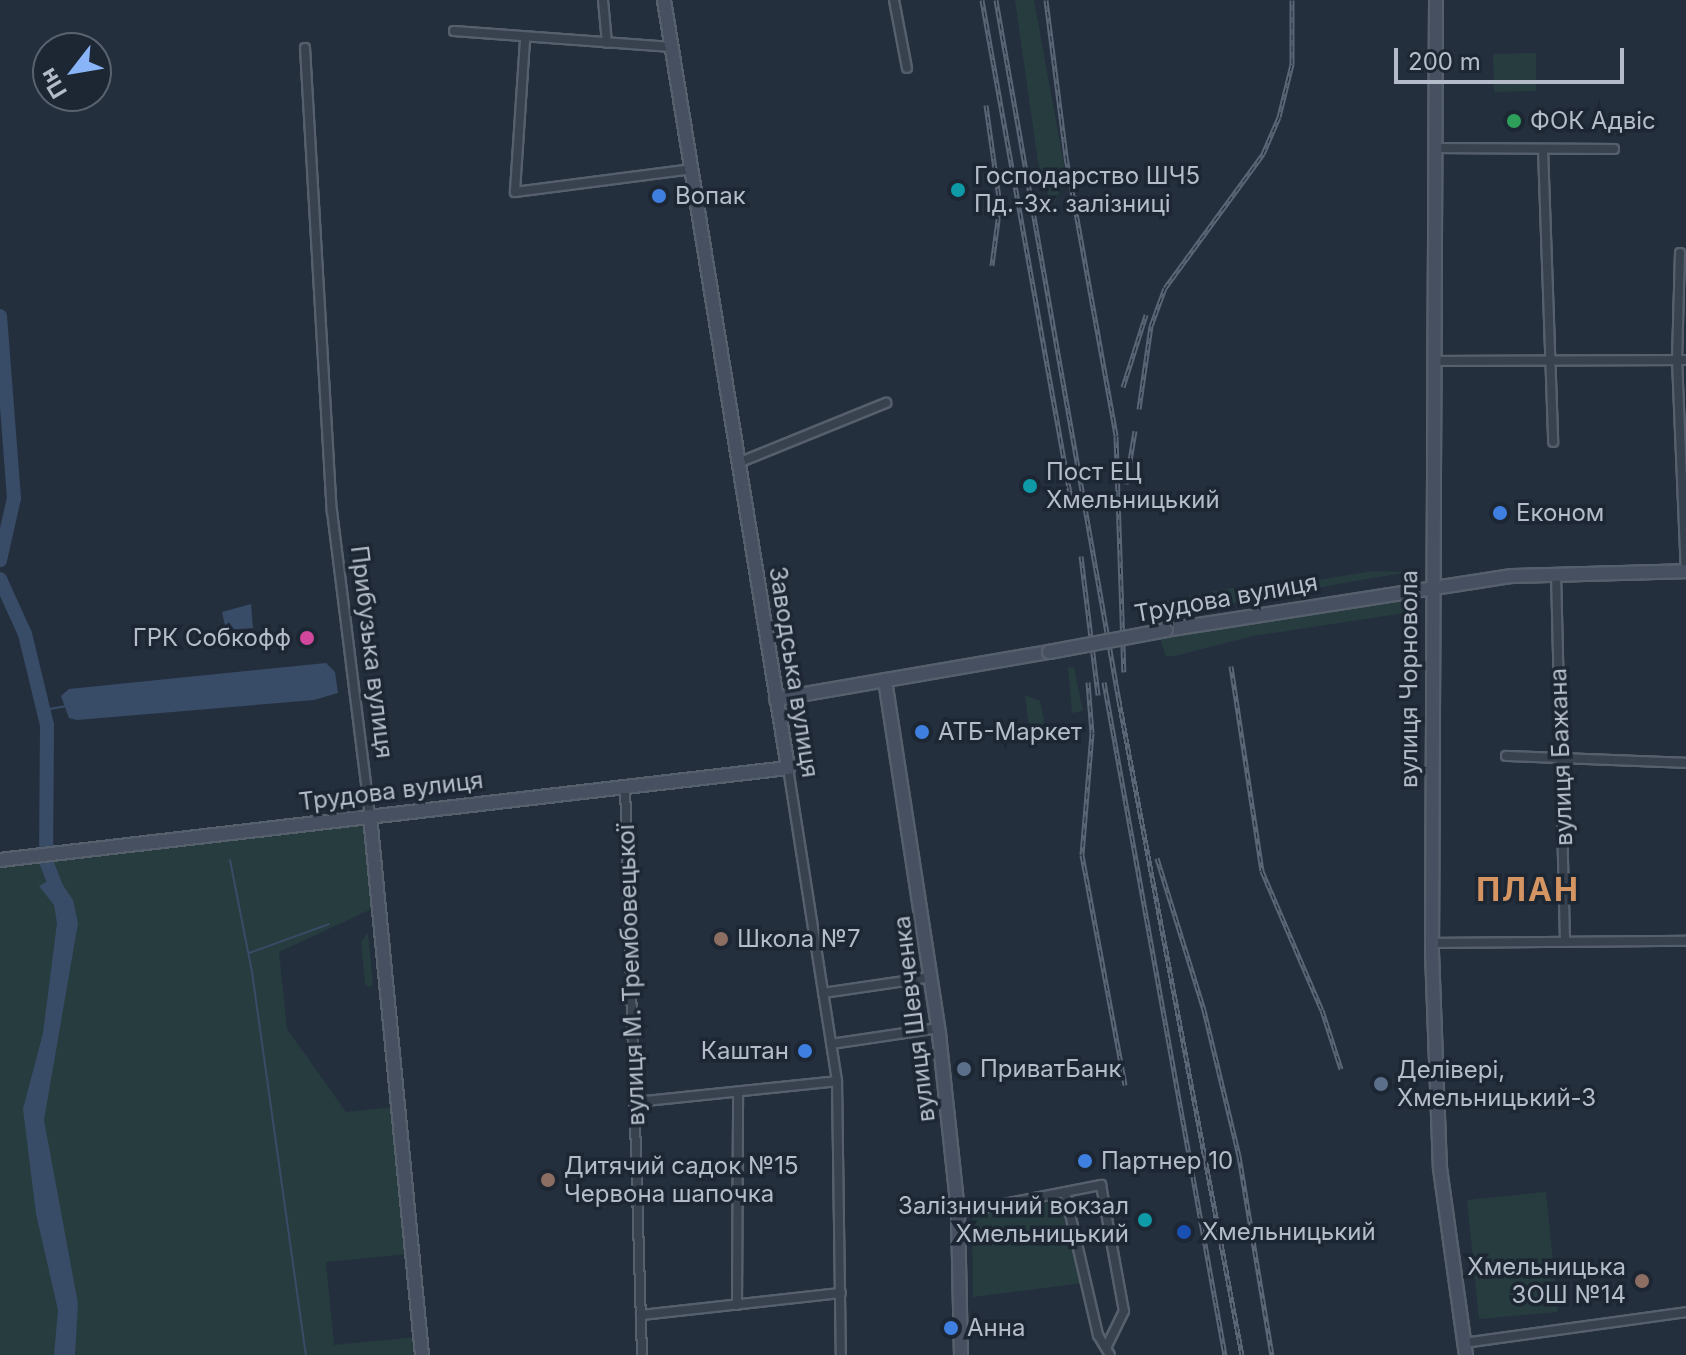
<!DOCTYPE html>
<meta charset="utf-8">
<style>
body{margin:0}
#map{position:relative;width:1686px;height:1355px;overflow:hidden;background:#242f3e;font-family:Inter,sans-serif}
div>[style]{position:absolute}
.green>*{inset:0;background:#263c3f}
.water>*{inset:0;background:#394c67}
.stream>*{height:2px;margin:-1px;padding:0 1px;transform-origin:1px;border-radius:1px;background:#394c67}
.river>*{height:14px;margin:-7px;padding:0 7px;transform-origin:7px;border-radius:7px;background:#394c67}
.roads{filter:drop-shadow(2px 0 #565f6c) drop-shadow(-2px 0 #565f6c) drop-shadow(0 2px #565f6c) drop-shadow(0 -2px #565f6c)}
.street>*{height:8px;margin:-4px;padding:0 4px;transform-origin:4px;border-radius:4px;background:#38414e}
.secondary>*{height:12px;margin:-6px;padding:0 6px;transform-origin:6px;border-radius:6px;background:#465061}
.rail>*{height:5px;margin-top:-2.5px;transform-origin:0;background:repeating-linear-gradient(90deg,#1d2633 0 6px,#5a6575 0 12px);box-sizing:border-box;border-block:2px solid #5a6575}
.bridges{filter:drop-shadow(2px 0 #565f6c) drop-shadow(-2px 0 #565f6c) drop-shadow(0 2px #565f6c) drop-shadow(0 -2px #565f6c)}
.secondary-bridge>*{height:12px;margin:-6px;padding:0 6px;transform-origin:6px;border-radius:6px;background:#465061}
.dots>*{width:22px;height:22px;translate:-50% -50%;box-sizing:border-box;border:4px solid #1d2633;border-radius:50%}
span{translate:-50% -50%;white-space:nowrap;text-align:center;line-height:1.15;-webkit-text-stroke:7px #1d2633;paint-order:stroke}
.poi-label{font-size:24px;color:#b4bcc9}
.left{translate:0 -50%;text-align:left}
.right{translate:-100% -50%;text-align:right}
.street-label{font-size:24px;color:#b4bcc9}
.district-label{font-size:32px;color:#d59563;font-weight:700;letter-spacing:2px}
.north{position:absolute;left:32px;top:32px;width:80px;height:80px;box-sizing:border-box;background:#1d2633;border:2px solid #59626f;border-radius:50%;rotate:239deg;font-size:22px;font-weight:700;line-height:32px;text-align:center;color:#b4bcc9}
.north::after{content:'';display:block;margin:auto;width:28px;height:36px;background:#8ab4f8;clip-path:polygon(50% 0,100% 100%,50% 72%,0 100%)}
.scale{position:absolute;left:1394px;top:48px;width:230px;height:36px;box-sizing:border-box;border:4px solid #b4bcc9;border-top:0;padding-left:10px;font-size:24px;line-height:28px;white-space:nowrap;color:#b4bcc9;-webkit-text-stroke:6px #1d2633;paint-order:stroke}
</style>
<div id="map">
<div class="green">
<i style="clip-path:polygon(1015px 0,1034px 0,1066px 176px,1055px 202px,1048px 195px,1038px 162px)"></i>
<i style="clip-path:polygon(1536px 53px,1536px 91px,1494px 92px,1493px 54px)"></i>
<i style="clip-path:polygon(1373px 571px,1408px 572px,1247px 600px,1250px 591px)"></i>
<i style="clip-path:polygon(1232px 588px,1239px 588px,1244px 601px,1168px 617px,1156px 610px,1156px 603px,1166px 600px)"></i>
<i style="clip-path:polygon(1410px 599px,1418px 611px,1253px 636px,1175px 656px,1166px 656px,1160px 638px)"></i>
<i style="clip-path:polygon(1068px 667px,1074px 668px,1083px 711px,1072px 713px)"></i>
<i style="clip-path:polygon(1025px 695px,1040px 701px,1046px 731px,1042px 735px,1030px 735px)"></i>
<i style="clip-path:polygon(367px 819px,376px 907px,279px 952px,287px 1029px,346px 1112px,395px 1107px,409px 1254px,326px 1262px,334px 1345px,417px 1337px,419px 1355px,0 1355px,0 863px)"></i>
<i style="clip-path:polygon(368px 933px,373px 984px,370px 987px,365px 984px,361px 942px)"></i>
<i style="clip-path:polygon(1065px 1192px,1084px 1283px,973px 1297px,972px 1211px)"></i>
<i style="clip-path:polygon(1546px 1192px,1558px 1312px,1479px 1319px,1467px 1200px)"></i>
</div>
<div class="water">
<i style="clip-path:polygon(251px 604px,253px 628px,226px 630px,222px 612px)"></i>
<i style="clip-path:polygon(326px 663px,335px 672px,338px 693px,314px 700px,77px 720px,69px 718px,61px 696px,69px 689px)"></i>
<i style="clip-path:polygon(57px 876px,73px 900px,78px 923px,44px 1120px,78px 1304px,75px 1355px,54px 1355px,58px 1310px,36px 1214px,23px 1109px,43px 1033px,57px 923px,54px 905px,39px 886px)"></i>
</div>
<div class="stream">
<i style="left:0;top:589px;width:3px;rotate:-45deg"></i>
<i style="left:44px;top:710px;width:23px;rotate:-10deg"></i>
<i style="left:230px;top:860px;width:114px;rotate:78.9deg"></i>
<i style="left:252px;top:972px;width:387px;rotate:82deg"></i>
<i style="left:249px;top:953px;width:85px;rotate:-19.9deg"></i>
</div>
<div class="river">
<i style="left:0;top:316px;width:183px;rotate:85.6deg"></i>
<i style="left:14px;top:498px;width:64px;rotate:102.7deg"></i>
<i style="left:0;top:579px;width:60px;rotate:65.6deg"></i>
<i style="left:25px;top:634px;width:94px;rotate:76.4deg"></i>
<i style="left:47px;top:725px;width:136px;rotate:90.4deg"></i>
<i style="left:46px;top:861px;width:36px;rotate:69deg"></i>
</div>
<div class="roads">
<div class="street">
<i style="left:603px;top:0;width:43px;rotate:84.7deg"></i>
<i style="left:894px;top:0;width:69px;rotate:79.2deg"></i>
<i style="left:454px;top:31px;width:218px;rotate:4.2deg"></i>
<i style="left:525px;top:40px;width:152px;rotate:93.8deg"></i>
<i style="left:515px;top:192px;width:177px;rotate:-7.4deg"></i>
<i style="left:305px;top:48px;width:464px;rotate:86.7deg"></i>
<i style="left:332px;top:511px;width:307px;rotate:82.9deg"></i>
<i style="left:1435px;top:148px;width:179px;rotate:0.3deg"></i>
<i style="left:1543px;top:149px;width:293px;rotate:88deg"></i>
<i style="left:1680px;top:253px;width:107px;rotate:91.6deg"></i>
<i style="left:1677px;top:360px;width:212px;rotate:87.6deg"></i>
<i style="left:1433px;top:361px;width:253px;rotate:-0.2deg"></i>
<i style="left:738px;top:463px;width:160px;rotate:-22.1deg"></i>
<i style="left:1556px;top:573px;width:369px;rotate:88.6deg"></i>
<i style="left:1506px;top:756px;width:180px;rotate:2.2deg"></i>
<i style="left:788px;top:768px;width:317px;rotate:81.1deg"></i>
<i style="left:837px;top:1081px;width:274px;rotate:89.2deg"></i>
<i style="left:625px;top:786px;width:569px;rotate:88.29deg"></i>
<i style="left:1432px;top:943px;width:254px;rotate:-0.5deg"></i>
<i style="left:823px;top:993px;width:110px;rotate:-8.4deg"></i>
<i style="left:831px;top:1044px;width:109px;rotate:-8.4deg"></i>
<i style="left:635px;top:1102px;width:203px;rotate:-5.9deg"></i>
<i style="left:1065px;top:1192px;width:147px;rotate:77deg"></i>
<i style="left:1098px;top:1335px;width:23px;rotate:59deg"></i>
<i style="left:958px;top:1213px;width:146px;rotate:-11.1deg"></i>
<i style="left:1101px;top:1185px;width:128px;rotate:79.7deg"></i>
<i style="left:1124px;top:1311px;width:39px;rotate:116deg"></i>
<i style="left:737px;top:1305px;width:213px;rotate:-89.7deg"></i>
<i style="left:641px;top:1315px;width:201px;rotate:-6.3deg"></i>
<i style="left:1464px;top:1343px;width:224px;rotate:-7.9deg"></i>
</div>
<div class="secondary">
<i style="left:1436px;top:0;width:952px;rotate:90.24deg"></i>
<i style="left:1432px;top:952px;width:216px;rotate:87.9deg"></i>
<i style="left:1440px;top:1168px;width:189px;rotate:82.1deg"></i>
<i style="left:1166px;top:630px;width:349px;rotate:-8.9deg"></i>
<i style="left:1511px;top:576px;width:175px;rotate:-1.6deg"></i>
<i style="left:885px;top:680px;width:358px;rotate:81.3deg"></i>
<i style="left:939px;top:1034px;width:180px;rotate:83.9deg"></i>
<i style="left:958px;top:1213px;width:142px;rotate:88.8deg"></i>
<i style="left:776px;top:699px;width:277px;rotate:-9.8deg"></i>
<i style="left:370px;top:816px;width:542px;rotate:84.49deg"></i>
<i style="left:0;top:860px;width:793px;rotate:-6.66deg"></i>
<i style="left:788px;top:768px;width:778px;rotate:-99.17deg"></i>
</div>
</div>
<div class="rail">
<i style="left:982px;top:0;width:513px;rotate:79.89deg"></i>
<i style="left:996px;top:0;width:712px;rotate:80.05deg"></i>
<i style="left:1119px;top:701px;width:665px;rotate:79.35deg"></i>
<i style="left:1046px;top:0;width:158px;rotate:82.7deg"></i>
<i style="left:1066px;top:157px;width:283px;rotate:79.8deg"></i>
<i style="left:1116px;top:436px;width:236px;rotate:88.1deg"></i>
<i style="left:986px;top:105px;width:101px;rotate:82deg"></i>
<i style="left:1000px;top:205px;width:61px;rotate:97.6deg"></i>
<i style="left:1123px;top:387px;width:76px;rotate:-72.3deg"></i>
<i style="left:1139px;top:409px;width:84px;rotate:-81.8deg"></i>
<i style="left:1151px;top:326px;width:40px;rotate:-69.8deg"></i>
<i style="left:1165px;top:288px;width:166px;rotate:-53.8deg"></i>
<i style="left:1263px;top:154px;width:40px;rotate:-66.6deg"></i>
<i style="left:1279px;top:117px;width:55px;rotate:-76.2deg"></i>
<i style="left:1292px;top:64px;width:64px;rotate:-90deg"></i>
<i style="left:1126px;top:484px;width:54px;rotate:-80.4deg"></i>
<i style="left:1081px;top:556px;width:140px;rotate:83deg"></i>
<i style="left:1231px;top:666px;width:207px;rotate:81.4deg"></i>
<i style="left:1262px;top:871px;width:151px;rotate:66.7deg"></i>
<i style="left:1322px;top:1010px;width:62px;rotate:72.1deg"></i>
<i style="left:1088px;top:682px;width:51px;rotate:85.5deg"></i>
<i style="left:1092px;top:733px;width:122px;rotate:94.7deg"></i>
<i style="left:1082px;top:855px;width:234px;rotate:79.4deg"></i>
<i style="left:1104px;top:682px;width:684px;rotate:79.81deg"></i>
<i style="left:1157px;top:858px;width:159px;rotate:72.8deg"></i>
<i style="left:1204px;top:1010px;width:150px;rotate:76.5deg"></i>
<i style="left:1239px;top:1156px;width:202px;rotate:80.6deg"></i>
</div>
<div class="bridges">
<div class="secondary-bridge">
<i style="left:1049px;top:652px;width:119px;rotate:-10.6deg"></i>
</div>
</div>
<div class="dots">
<i style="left:1514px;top:121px;background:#2e9e5b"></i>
<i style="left:958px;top:190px;background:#0f9aa8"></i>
<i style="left:659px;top:196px;background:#3f7fe0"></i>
<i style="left:1030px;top:486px;background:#0f9aa8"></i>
<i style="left:1500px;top:513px;background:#3f7fe0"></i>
<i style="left:307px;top:638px;background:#d1479c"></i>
<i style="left:922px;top:732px;background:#3f7fe0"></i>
<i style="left:721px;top:939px;background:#8d6e63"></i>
<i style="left:805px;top:1051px;background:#3f7fe0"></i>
<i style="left:964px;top:1069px;background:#5c6f8a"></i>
<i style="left:1381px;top:1084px;background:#5c6f8a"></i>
<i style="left:1085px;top:1161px;background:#3f7fe0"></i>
<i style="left:548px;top:1180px;background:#8d6e63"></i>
<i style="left:1145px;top:1220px;background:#0f9aa8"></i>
<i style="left:1184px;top:1232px;background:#1a4fb4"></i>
<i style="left:1642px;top:1281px;background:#8d6e63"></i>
<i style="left:951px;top:1328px;background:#3f7fe0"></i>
</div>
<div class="poi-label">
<span class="left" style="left:1530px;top:121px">ФОК Адвіс</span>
<span class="left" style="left:974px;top:190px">Господарство ШЧ5<br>Пд.-Зх. залізниці</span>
<span class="left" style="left:675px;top:196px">Вопак</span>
<span class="left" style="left:1046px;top:486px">Пост ЕЦ<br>Хмельницький</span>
<span class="left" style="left:1516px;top:513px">Економ</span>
<span class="right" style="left:291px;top:638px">ГРК Собкофф</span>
<span class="left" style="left:938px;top:732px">АТБ-Маркет</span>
<span class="left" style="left:737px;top:939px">Школа №7</span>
<span class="right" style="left:789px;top:1051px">Каштан</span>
<span class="left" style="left:980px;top:1069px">ПриватБанк</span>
<span class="left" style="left:1397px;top:1084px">Делівері,<br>Хмельницький-3</span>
<span class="left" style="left:1101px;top:1161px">Партнер 10</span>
<span class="left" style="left:564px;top:1180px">Дитячий садок №15<br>Червона шапочка</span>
<span class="right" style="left:1129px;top:1220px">Залізничний вокзал<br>Хмельницький</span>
<span class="left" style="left:1202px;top:1232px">Хмельницький</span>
<span class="right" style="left:1626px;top:1281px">Хмельницька<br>ЗОШ №14</span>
<span class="left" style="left:967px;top:1328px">Анна</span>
</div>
<div class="street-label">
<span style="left:1226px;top:598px;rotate:-10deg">Трудова вулиця</span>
<span style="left:372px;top:652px;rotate:83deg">Прибузька вулиця</span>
<span style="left:794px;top:672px;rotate:81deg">Заводська вулиця</span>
<span style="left:1409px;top:679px;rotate:-90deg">вулиця Чорновола</span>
<span style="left:1561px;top:757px;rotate:-92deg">вулиця Бажана</span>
<span style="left:391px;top:791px;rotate:-7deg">Трудова вулиця</span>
<span style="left:631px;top:975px;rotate:-92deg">вулиця М. Трембовецької</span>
<span style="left:914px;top:1019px;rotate:-97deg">вулиця Шевченка</span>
</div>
<div class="district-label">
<span style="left:1528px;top:890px">ПЛАН</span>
</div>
<div class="north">Пн</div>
<div class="scale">200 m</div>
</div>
